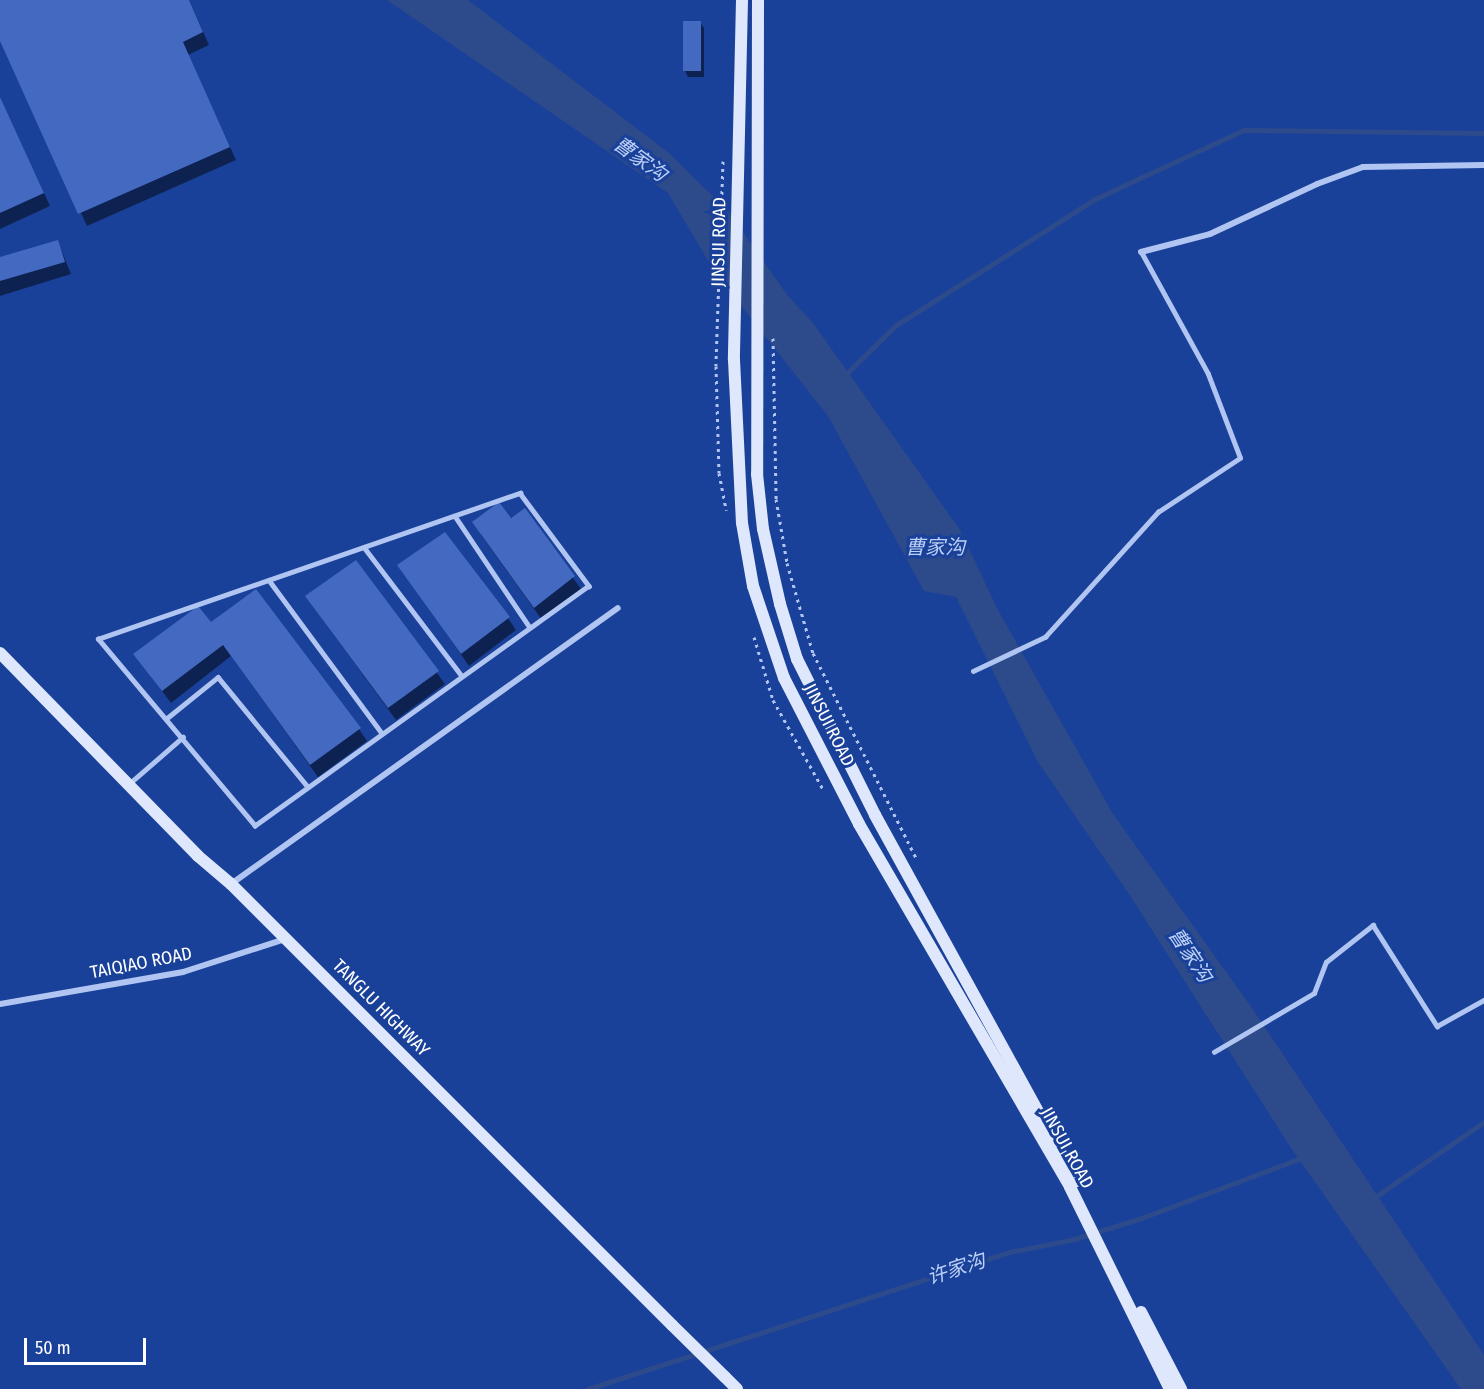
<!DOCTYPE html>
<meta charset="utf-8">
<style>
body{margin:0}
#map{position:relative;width:1484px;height:1389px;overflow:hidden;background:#1a4199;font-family:"Fira Sans Condensed","Noto Sans SC",sans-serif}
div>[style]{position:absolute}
.water>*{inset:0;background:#2d4a8b}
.shadow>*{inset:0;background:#0007}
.stream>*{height:4.5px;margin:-2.25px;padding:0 2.25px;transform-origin:2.25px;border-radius:2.25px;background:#2d4a8b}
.building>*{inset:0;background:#436ac0}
.path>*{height:3px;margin-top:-1.5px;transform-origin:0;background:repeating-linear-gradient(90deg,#b0c5f1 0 3px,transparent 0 7.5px)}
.lane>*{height:4.5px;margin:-2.25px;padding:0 2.25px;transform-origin:2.25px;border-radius:2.25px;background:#b0c5f1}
.street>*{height:6px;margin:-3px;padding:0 3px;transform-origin:3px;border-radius:3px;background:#b0c5f1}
.secondary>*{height:12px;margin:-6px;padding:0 6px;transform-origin:6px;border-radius:6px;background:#dee7fc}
.secondary-bridge>*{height:12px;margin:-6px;padding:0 6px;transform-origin:6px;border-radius:6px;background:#dee7fc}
span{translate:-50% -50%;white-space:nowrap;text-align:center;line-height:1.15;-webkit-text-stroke:6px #1a4199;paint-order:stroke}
.street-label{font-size:18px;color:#fff}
.water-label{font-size:20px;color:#bcd0f7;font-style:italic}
.scale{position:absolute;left:24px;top:1338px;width:122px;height:27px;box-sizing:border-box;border:3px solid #fff;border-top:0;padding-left:8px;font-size:18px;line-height:21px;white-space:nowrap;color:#fff;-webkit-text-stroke:4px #1a4199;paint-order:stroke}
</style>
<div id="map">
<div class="water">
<i style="clip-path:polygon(387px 0,468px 0,669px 153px,728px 211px,788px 296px,813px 323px,960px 530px,998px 610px,1113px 814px,1252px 1008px,1484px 1355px,1484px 1389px,1461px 1389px,1291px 1148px,1131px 897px,1038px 762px,956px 597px,924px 591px,828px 416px,716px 274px,668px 193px)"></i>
</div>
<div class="shadow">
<i style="clip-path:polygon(0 0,189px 0,209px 45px,188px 55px,236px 160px,87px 226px,0 37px)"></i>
<i style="clip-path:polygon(700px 22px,704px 28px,704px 77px,688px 77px,685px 71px)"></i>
<i style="clip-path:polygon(0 98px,50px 206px,0 229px)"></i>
<i style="clip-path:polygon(58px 242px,71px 274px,0 296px,0 259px)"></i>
<i style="clip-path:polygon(524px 510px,581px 589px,542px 620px,481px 535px)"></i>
<i style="clip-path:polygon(356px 562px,445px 684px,396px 720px,314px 608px)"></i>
<i style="clip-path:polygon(399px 566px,508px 618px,516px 630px,469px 666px)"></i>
<i style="clip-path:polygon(210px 624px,359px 729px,367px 741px,318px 777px,231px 656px,171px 703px,135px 655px)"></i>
</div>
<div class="stream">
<i style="left:845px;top:375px;width:70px;rotate:-44.4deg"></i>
<i style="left:895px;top:326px;width:239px;rotate:-32.4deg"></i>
<i style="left:1097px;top:198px;width:162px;rotate:-24.8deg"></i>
<i style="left:1244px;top:130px;width:240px;rotate:0.7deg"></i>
<i style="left:1372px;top:1199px;width:136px;rotate:-34.5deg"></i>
<i style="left:588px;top:1389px;width:443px;rotate:-18deg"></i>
<i style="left:1009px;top:1252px;width:63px;rotate:-11deg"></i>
<i style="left:1071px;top:1240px;width:71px;rotate:-17.2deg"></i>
<i style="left:1139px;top:1219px;width:176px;rotate:-20.6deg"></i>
</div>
<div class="building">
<i style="clip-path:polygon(0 0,189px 0,203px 32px,183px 42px,230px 147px,78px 214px,0 41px)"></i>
<i style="clip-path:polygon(683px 21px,701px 21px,701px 71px,683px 71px)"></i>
<i style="clip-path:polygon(0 97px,44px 193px,0 213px)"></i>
<i style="clip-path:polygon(58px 240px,65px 262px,0 281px,0 257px)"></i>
<i style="clip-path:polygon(499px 502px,511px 518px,525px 508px,575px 576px,534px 608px,472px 522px)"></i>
<i style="clip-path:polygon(445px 532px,510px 617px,461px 654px,397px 565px)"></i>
<i style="clip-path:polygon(356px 560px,439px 671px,388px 708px,305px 596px)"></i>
<i style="clip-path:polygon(256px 589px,361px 728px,310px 765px,223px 645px,162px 691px,133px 654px,198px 606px,211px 622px)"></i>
</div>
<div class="path">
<i style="left:723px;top:161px;width:205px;rotate:92deg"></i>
<i style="left:716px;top:366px;width:107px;rotate:88.4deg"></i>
<i style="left:719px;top:473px;width:38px;rotate:79deg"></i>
<i style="left:773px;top:338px;width:161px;rotate:88.9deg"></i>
<i style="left:776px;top:499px;width:65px;rotate:80.2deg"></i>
<i style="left:787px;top:563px;width:94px;rotate:73.9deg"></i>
<i style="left:813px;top:653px;width:232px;rotate:63.3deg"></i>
<i style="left:754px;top:637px;width:66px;rotate:73.2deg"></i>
<i style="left:773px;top:700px;width:104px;rotate:60.7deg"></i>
</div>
<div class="lane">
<i style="left:520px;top:493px;width:116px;rotate:53.4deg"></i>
<i style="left:589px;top:586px;width:411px;rotate:144.3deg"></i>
<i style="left:255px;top:826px;width:244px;rotate:-130deg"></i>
<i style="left:98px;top:639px;width:447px;rotate:-19.1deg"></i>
<i style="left:455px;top:516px;width:133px;rotate:56.1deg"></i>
<i style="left:364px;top:547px;width:161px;rotate:52.8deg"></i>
<i style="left:269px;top:580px;width:190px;rotate:53.6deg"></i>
<i style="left:973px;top:671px;width:80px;rotate:-25.3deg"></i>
<i style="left:1045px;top:637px;width:169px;rotate:-47.9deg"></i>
<i style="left:1158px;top:512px;width:98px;rotate:-33.4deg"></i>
<i style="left:1240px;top:458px;width:90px;rotate:-110.9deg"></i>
<i style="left:1208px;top:374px;width:139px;rotate:-118.8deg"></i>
<i style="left:167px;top:718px;width:65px;rotate:-38.8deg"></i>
<i style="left:218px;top:677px;width:142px;rotate:50.7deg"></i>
<i style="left:130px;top:783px;width:70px;rotate:-41deg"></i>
<i style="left:1214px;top:1052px;width:116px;rotate:-30.5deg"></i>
<i style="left:1314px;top:993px;width:33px;rotate:-69deg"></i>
<i style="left:1326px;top:962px;width:60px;rotate:-38.2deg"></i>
<i style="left:1373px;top:925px;width:120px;rotate:57.6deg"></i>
<i style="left:1437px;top:1026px;width:54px;rotate:-29deg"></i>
</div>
<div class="street">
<i style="left:1141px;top:252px;width:71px;rotate:-14.6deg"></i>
<i style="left:1210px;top:234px;width:118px;rotate:-25deg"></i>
<i style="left:1317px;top:184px;width:49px;rotate:-20.3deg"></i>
<i style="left:1363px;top:167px;width:121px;rotate:-0.9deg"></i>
<i style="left:231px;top:884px;width:475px;rotate:-35.5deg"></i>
<i style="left:0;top:1004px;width:186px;rotate:-9.9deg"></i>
<i style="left:183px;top:972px;width:107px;rotate:-17.9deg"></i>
</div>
<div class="secondary">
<i style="left:742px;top:0;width:360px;rotate:91.3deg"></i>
<i style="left:734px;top:360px;width:163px;rotate:87.2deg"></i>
<i style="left:742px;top:523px;width:64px;rotate:80.1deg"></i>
<i style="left:753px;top:586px;width:97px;rotate:71.4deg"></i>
<i style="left:784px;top:678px;width:164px;rotate:62.8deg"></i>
<i style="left:859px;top:824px;width:420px;rotate:59.8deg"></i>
<i style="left:1070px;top:1187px;width:225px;rotate:63.7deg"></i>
<i style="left:758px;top:0;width:474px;rotate:90.1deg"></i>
<i style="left:757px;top:474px;width:55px;rotate:83.8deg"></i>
<i style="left:763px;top:529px;width:77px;rotate:77.2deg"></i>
<i style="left:780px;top:604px;width:58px;rotate:72.8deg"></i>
<i style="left:797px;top:659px;width:174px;rotate:63.4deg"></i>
<i style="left:875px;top:815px;width:418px;rotate:61.2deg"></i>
<i style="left:0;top:653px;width:284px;rotate:45.7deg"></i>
<i style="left:198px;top:856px;width:43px;rotate:40.3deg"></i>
<i style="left:231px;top:884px;width:624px;rotate:45deg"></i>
<i style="left:1141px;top:1312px;width:87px;rotate:62.5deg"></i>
<i style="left:725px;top:1377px;width:17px;rotate:45deg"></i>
</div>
<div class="secondary-bridge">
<i style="left:672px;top:1325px;width:74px;rotate:44.5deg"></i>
</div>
<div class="street-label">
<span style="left:719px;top:242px;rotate:-89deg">JINSUI ROAD</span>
<span style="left:829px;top:725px;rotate:63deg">JINSUI ROAD</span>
<span style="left:141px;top:963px;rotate:-11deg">TAIQIAO ROAD</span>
<span style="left:381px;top:1008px;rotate:45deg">TANGLU HIGHWAY</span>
<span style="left:1067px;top:1148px;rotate:61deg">JINSUI ROAD</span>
</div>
<div class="water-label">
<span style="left:640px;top:159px;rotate:36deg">曹家沟</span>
<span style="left:935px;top:547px">曹家沟</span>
<span style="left:1190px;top:955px;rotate:56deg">曹家沟</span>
<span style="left:956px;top:1269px;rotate:-18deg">许家沟</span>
</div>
<div class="scale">50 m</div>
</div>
